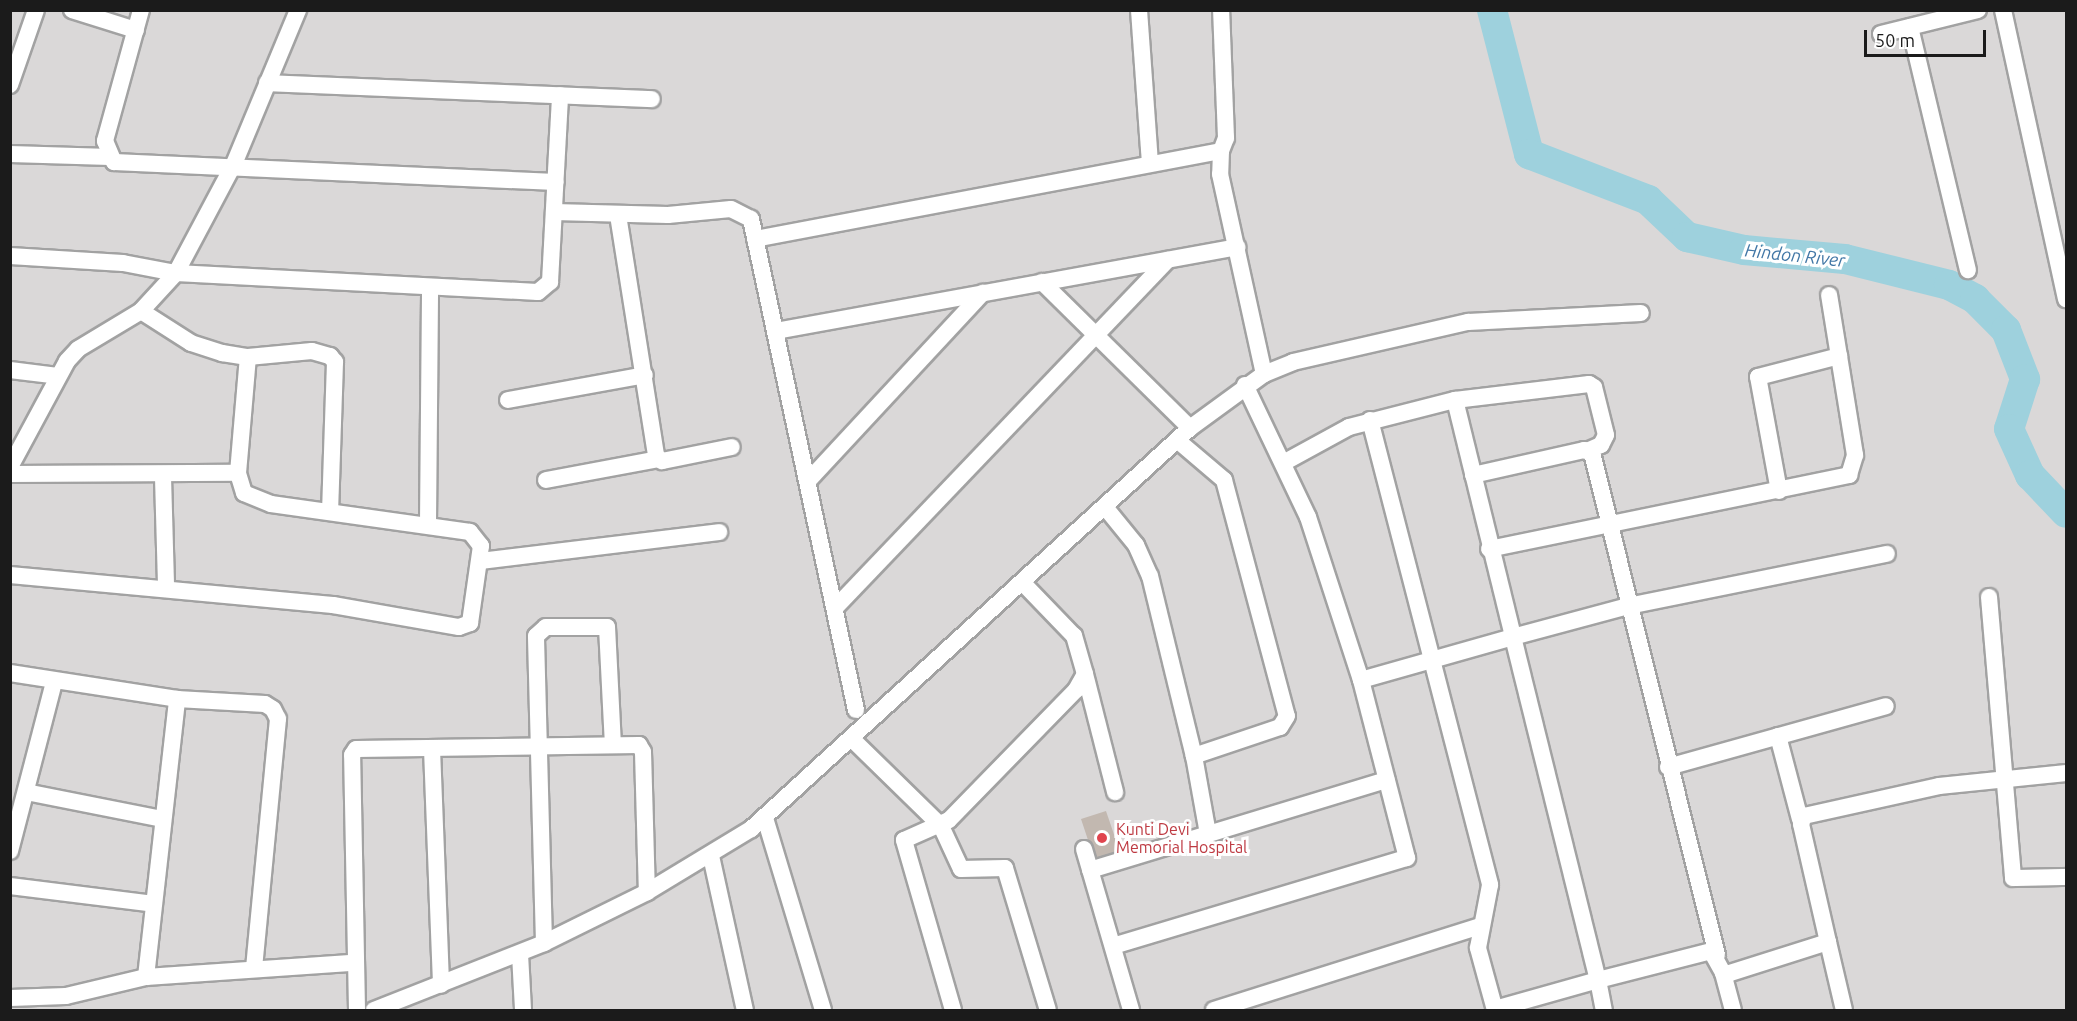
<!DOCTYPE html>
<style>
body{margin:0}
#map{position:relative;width:2077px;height:1021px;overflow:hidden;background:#eee9e0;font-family:Ubuntu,sans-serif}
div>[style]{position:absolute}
.residential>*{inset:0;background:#dad8d8}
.river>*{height:30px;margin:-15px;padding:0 15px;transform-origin:15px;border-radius:15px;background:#9ed1dd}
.building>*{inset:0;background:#c2b8b0}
.roads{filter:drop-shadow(2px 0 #a2a2a2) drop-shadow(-2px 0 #a2a2a2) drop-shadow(0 2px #a2a2a2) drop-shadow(0 -2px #a2a2a2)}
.minor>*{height:16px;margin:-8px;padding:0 8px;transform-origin:8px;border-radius:8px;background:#fff}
.dots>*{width:16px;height:16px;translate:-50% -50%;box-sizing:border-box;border:3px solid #fff;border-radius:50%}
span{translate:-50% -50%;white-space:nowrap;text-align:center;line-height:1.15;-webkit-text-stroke:6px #fff;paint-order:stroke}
.health-label{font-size:16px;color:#be3a42}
.left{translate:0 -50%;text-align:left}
.water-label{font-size:18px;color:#4277a6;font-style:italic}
.frame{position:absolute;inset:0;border:12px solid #1b1b1b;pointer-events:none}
.scale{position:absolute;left:1864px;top:30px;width:122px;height:27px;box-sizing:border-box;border:3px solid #1b1b1b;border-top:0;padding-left:8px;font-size:18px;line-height:21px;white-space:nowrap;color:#1b1b1b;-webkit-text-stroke:4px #fff;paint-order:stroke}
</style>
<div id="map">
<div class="residential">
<i style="clip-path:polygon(11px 11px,2066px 11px,2066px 1010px,11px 1010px)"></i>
</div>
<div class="river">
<i style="left:1492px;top:10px;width:149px;rotate:75.6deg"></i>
<i style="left:1529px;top:154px;width:128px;rotate:21.1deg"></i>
<i style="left:1648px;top:200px;width:54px;rotate:43.5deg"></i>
<i style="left:1687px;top:237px;width:58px;rotate:12.8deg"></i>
<i style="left:1744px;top:250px;width:101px;rotate:5.1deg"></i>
<i style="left:1845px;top:259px;width:107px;rotate:14deg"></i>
<i style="left:1949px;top:285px;width:30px;rotate:28deg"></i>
<i style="left:1975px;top:299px;width:44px;rotate:45deg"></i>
<i style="left:2006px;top:330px;width:53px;rotate:68.8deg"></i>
<i style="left:2025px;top:379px;width:52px;rotate:107.7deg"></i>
<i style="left:2009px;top:429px;width:51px;rotate:65.5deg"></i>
<i style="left:2030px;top:475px;width:52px;rotate:46.5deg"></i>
</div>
<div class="building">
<i style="clip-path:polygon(1106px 811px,1121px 855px,1096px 864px,1081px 819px)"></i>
</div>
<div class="roads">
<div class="minor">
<i style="left:72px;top:10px;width:67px;rotate:17.4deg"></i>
<i style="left:141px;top:10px;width:136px;rotate:105.4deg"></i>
<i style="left:105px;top:141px;width:23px;rotate:67deg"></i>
<i style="left:114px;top:162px;width:442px;rotate:2.6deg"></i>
<i style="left:1139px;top:10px;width:152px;rotate:85.9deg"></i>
<i style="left:2003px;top:10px;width:296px;rotate:77.7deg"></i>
<i style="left:1910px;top:27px;width:250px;rotate:76.6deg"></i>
<i style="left:1881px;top:34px;width:100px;rotate:-13.9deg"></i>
<i style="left:267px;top:83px;width:385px;rotate:2.4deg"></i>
<i style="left:10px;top:85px;width:79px;rotate:-70.9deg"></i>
<i style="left:1221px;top:151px;width:23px;rotate:92deg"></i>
<i style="left:1220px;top:174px;width:205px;rotate:77.6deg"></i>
<i style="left:10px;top:154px;width:100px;rotate:1.7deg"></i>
<i style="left:554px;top:212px;width:114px;rotate:1.5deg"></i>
<i style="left:668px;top:215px;width:63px;rotate:-5.4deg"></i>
<i style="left:731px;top:209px;width:22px;rotate:27deg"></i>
<i style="left:751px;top:219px;width:502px;rotate:77.93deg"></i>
<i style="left:618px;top:215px;width:244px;rotate:81deg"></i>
<i style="left:656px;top:456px;width:8px;rotate:40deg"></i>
<i style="left:662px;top:461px;width:71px;rotate:-11.3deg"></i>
<i style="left:755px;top:239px;width:474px;rotate:-10.7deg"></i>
<i style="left:1221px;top:151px;width:14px;rotate:-69deg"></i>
<i style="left:1226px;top:138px;width:128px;rotate:-92.2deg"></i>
<i style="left:10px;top:256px;width:113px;rotate:3.5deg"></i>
<i style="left:123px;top:263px;width:54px;rotate:10.7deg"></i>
<i style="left:176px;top:273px;width:362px;rotate:3deg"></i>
<i style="left:538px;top:292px;width:16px;rotate:-40deg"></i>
<i style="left:550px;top:282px;width:187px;rotate:-86.9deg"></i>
<i style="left:1042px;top:282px;width:208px;rotate:44.6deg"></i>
<i style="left:141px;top:311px;width:59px;rotate:32.6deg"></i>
<i style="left:191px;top:343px;width:33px;rotate:18deg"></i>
<i style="left:222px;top:353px;width:26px;rotate:9deg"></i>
<i style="left:248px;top:357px;width:64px;rotate:-5.4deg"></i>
<i style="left:312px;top:351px;width:19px;rotate:16deg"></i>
<i style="left:330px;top:356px;width:8px;rotate:50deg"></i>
<i style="left:335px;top:362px;width:149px;rotate:91.9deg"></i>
<i style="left:776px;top:331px;width:469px;rotate:-10.3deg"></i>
<i style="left:10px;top:370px;width:48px;rotate:7.1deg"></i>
<i style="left:1245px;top:385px;width:146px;rotate:64.5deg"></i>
<i style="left:1308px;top:517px;width:171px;rotate:72deg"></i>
<i style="left:1361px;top:680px;width:158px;rotate:-15.8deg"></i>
<i style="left:1513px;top:637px;width:353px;rotate:76.1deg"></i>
<i style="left:1598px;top:980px;width:117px;rotate:-14.4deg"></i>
<i style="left:1711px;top:951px;width:25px;rotate:61deg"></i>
<i style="left:1723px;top:973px;width:7px"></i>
<i style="left:1730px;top:973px;width:103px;rotate:-17.6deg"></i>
<i style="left:1828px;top:942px;width:121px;rotate:-102.9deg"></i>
<i style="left:1801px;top:824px;width:9px;rotate:-69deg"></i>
<i style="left:1804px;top:816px;width:138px;rotate:-12.5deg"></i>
<i style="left:1939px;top:786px;width:128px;rotate:-5.8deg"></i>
<i style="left:508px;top:400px;width:139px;rotate:-10.3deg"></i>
<i style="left:1370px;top:420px;width:480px;rotate:75.5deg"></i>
<i style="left:1490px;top:885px;width:64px;rotate:100.8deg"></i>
<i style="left:1478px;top:948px;width:64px;rotate:74.7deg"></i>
<i style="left:1177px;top:440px;width:62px;rotate:40.4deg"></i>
<i style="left:1224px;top:480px;width:244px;rotate:75.1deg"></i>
<i style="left:1287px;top:716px;width:13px;rotate:122deg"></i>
<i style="left:1280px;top:727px;width:91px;rotate:161.4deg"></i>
<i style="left:1194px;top:756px;width:79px;rotate:79.8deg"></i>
<i style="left:1589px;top:450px;width:13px;rotate:-23deg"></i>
<i style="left:1601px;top:445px;width:11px;rotate:-63deg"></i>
<i style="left:1606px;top:435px;width:49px;rotate:-104deg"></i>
<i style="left:1594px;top:387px;width:6px;rotate:-149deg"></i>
<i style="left:1589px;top:384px;width:135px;rotate:173.2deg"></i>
<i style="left:1455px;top:400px;width:244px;rotate:76.2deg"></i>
<i style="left:1513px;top:637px;width:119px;rotate:-15.1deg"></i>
<i style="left:1628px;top:606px;width:264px;rotate:-11.4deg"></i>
<i style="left:1285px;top:462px;width:73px;rotate:-28.7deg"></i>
<i style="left:1349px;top:427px;width:109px;rotate:-14.3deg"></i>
<i style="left:10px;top:467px;width:120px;rotate:-61.7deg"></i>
<i style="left:67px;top:361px;width:16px;rotate:-47deg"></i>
<i style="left:78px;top:349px;width:74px;rotate:-31.1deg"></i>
<i style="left:141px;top:311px;width:52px;rotate:-47.4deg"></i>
<i style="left:176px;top:273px;width:123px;rotate:-62deg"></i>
<i style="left:234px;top:164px;width:167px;rotate:-67.4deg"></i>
<i style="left:10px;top:474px;width:228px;rotate:-0.3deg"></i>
<i style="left:1473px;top:475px;width:114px;rotate:-12.7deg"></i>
<i style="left:1584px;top:450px;width:9px;rotate:21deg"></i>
<i style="left:1592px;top:453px;width:517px;rotate:76.02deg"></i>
<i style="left:163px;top:477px;width:109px;rotate:88.4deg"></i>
<i style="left:546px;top:480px;width:114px;rotate:-10.6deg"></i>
<i style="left:808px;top:481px;width:257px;rotate:-47.1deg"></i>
<i style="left:1779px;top:491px;width:116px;rotate:-100.4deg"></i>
<i style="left:1758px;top:377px;width:84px;rotate:-14.5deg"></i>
<i style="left:1105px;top:507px;width:49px;rotate:50.8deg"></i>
<i style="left:1136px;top:545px;width:34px;rotate:66deg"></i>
<i style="left:1150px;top:576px;width:185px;rotate:76.3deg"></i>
<i style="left:428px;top:524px;width:237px;rotate:-89.5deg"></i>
<i style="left:1489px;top:549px;width:368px;rotate:-11.6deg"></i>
<i style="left:1849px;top:475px;width:21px;rotate:-73deg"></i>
<i style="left:1855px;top:455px;width:162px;rotate:-99.2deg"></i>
<i style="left:480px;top:561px;width:241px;rotate:-6.9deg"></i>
<i style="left:10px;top:575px;width:324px;rotate:5.3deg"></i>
<i style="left:333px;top:605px;width:128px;rotate:9.9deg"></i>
<i style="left:459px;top:627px;width:12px;rotate:-20deg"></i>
<i style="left:470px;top:623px;width:78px;rotate:-81.9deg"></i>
<i style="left:481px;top:546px;width:18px;rotate:-128deg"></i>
<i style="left:470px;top:532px;width:201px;rotate:-172deg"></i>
<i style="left:271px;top:504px;width:29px;rotate:-158deg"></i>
<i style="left:244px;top:493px;width:21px;rotate:-107deg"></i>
<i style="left:238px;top:473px;width:116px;rotate:-85.1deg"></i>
<i style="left:1989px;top:597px;width:282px;rotate:85.1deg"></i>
<i style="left:2013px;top:878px;width:53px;rotate:-1.1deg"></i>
<i style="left:836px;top:607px;width:480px;rotate:-46.3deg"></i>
<i style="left:10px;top:673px;width:169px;rotate:8.8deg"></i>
<i style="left:177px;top:699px;width:88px;rotate:3.3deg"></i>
<i style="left:265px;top:704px;width:9px;rotate:32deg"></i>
<i style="left:273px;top:709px;width:11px;rotate:63deg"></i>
<i style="left:278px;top:719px;width:251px;rotate:95.5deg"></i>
<i style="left:1085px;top:674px;width:122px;rotate:75.7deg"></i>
<i style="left:1778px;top:736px;width:86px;rotate:75.2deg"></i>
<i style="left:853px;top:740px;width:123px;rotate:44.3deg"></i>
<i style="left:941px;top:826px;width:47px;rotate:65.1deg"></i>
<i style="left:961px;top:869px;width:44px;rotate:-1.3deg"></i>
<i style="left:1005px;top:868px;width:148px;rotate:73.2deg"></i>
<i style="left:432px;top:749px;width:236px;rotate:87.8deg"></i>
<i style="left:1668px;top:767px;width:226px;rotate:-15.6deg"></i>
<i style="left:26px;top:792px;width:139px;rotate:11.2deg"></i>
<i style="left:765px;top:818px;width:201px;rotate:73.2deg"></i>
<i style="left:1084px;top:849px;width:168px;rotate:73.7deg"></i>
<i style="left:10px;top:851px;width:175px;rotate:-75.4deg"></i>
<i style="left:711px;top:856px;width:158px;rotate:77.6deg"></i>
<i style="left:1090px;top:870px;width:310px;rotate:-16.9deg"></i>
<i style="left:10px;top:886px;width:145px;rotate:7.1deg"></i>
<i style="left:1828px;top:942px;width:70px;rotate:76.8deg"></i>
<i style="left:544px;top:943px;width:307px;rotate:-91.5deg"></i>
<i style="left:536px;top:636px;width:13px;rotate:-42deg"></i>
<i style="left:546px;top:627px;width:61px"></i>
<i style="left:607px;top:627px;width:117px;rotate:87.1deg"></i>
<i style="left:1113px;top:946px;width:307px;rotate:-16.7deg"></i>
<i style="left:1407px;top:858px;width:184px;rotate:-104.5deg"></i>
<i style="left:520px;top:954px;width:56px;rotate:86.9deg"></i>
<i style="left:1723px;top:973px;width:38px;rotate:75deg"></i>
<i style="left:146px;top:977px;width:280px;rotate:-83.6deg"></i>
<i style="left:10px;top:998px;width:56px;rotate:-2deg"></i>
<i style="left:66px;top:996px;width:82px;rotate:-13.4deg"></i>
<i style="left:146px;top:977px;width:208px;rotate:-3.9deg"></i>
<i style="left:1495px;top:1009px;width:107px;rotate:-15.7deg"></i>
<i style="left:1598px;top:980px;width:31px;rotate:79deg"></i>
<i style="left:357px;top:1010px;width:255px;rotate:-91.1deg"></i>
<i style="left:352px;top:755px;width:7px;rotate:-56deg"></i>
<i style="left:356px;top:749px;width:283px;rotate:-0.8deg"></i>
<i style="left:639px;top:745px;width:8px;rotate:60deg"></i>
<i style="left:643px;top:752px;width:140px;rotate:88.4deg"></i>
<i style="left:374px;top:1010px;width:183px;rotate:-21.5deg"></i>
<i style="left:544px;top:943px;width:115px;rotate:-26.3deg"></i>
<i style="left:647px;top:892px;width:122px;rotate:-31.2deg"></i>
<i style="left:751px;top:829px;width:595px;rotate:-42.41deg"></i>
<i style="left:1190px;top:428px;width:92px;rotate:-36.1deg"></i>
<i style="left:1264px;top:374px;width:31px;rotate:-22deg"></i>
<i style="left:1293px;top:362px;width:180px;rotate:-12.9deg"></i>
<i style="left:1468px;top:322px;width:173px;rotate:-3deg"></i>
<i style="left:953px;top:1010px;width:177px;rotate:-106.1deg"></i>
<i style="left:904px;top:840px;width:49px;rotate:-24deg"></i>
<i style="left:949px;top:820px;width:182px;rotate:-45.7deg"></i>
<i style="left:1076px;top:690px;width:18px;rotate:-61deg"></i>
<i style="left:1085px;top:674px;width:40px;rotate:-106deg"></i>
<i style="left:1074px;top:636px;width:74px;rotate:-133.9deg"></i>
<i style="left:1214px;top:1010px;width:280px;rotate:-17.5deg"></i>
</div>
</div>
<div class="dots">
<i style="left:1102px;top:838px;background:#e0444e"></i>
</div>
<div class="health-label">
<span class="left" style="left:1116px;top:838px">Kunti Devi<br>Memorial Hospital</span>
</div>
<div class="water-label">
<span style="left:1795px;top:255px;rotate:6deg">Hindon River</span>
</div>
<div class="frame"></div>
<div class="scale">50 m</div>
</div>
